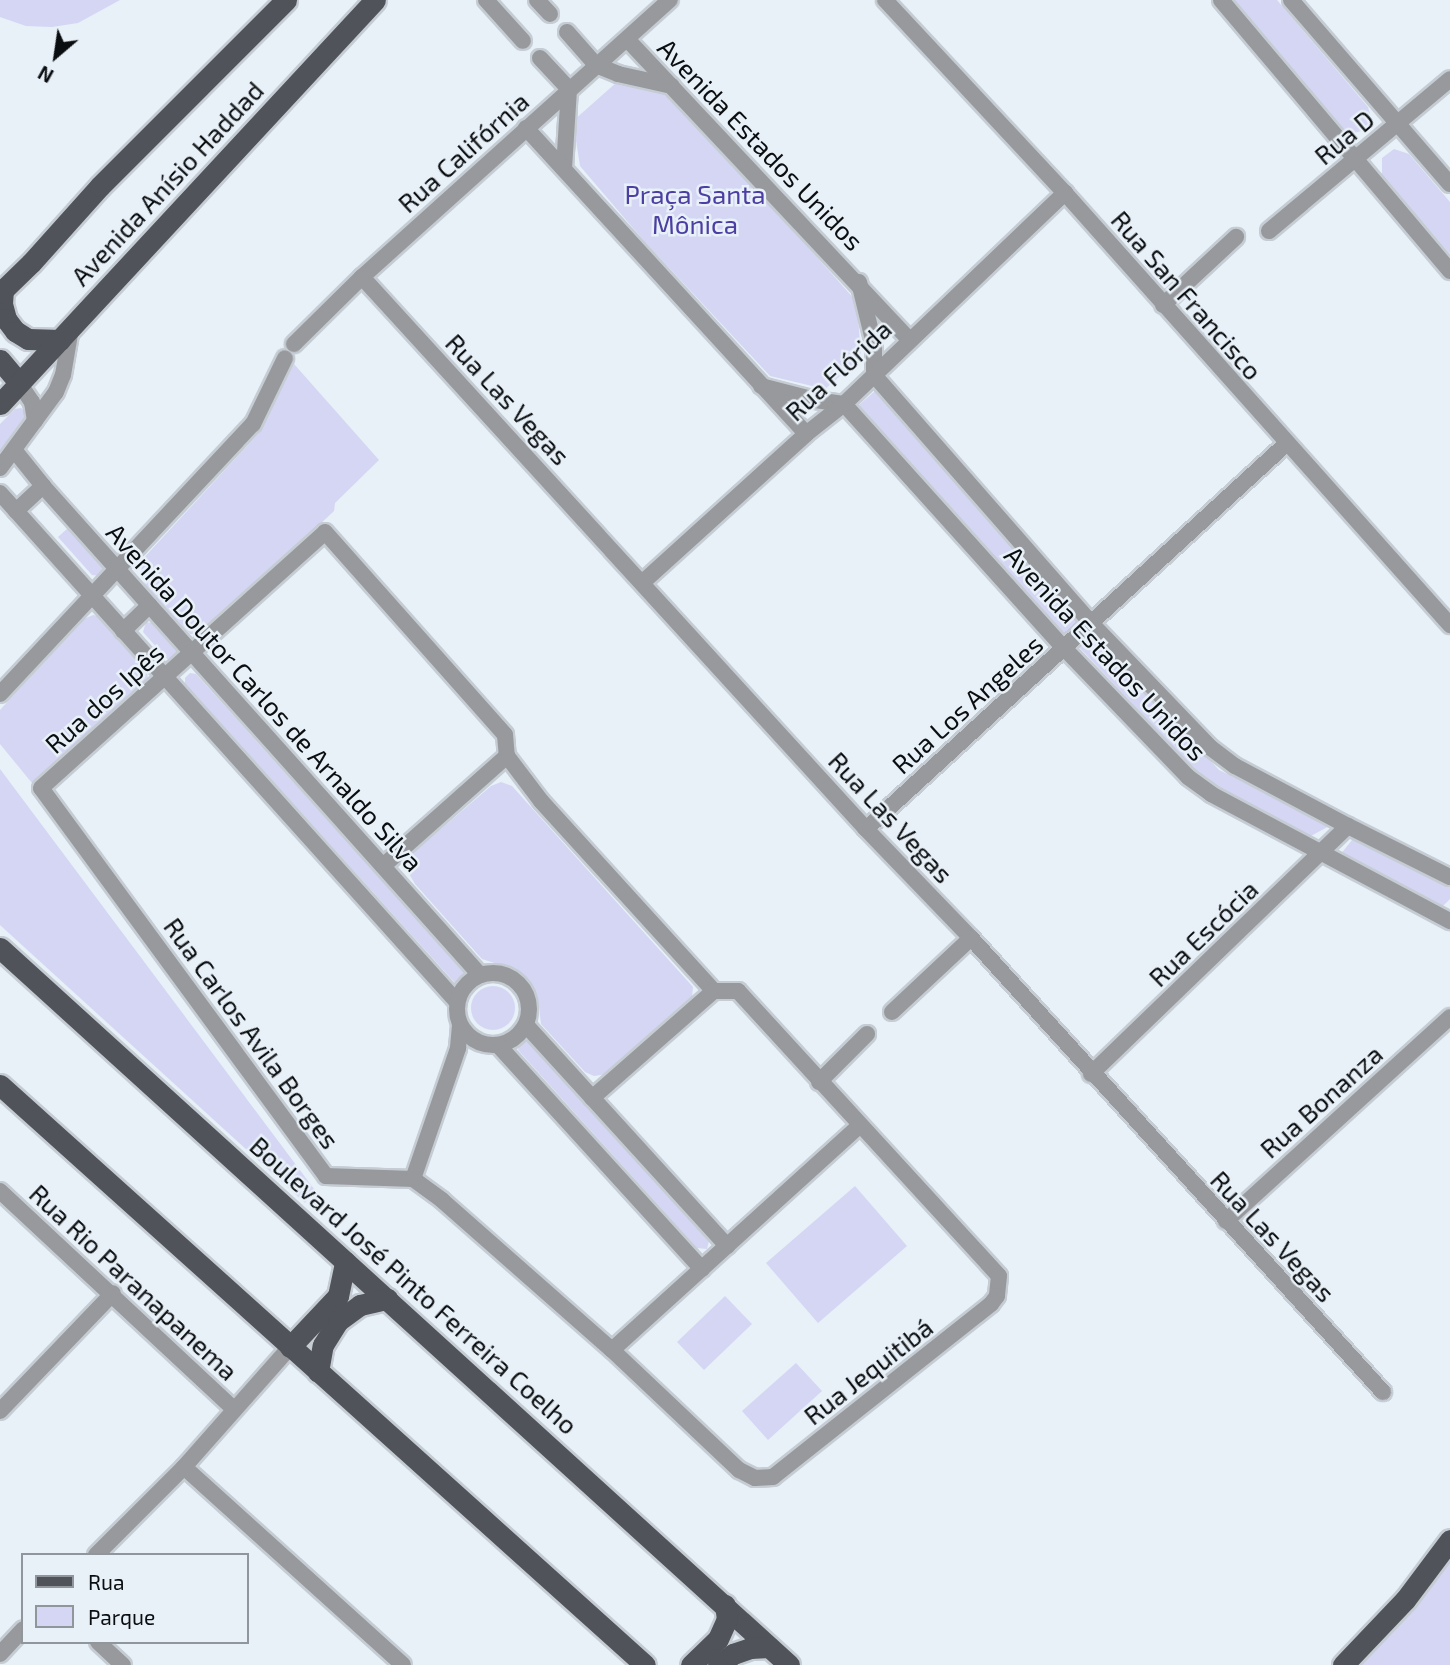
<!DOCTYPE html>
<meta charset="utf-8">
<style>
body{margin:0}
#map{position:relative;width:1450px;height:1665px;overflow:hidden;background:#e8f0f8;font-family:"Exo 2",sans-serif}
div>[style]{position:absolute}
.green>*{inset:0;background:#d5d6f4}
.round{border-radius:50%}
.roads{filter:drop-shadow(2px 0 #c5ccd3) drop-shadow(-2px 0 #c5ccd3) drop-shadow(0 2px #c5ccd3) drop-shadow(0 -2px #c5ccd3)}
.minor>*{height:16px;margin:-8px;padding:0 8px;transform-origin:8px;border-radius:8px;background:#97999d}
.minor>.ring{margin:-8px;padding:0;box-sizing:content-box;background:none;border:16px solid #97999d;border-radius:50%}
.major>*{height:21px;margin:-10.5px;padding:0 10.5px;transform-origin:10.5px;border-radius:10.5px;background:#50535a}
span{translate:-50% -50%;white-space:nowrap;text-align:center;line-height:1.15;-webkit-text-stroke:5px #e8f0f8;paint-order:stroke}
.street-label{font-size:26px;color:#0b0e10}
.park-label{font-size:26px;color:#4c3ea2}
.legend{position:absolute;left:21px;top:1553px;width:228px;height:91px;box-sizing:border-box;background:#e8f0f8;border:2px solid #90969b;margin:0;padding:9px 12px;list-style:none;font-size:21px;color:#0b0e10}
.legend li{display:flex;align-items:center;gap:14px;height:35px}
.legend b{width:35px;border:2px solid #90969b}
.north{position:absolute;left:21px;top:21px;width:70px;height:70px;-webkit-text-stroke:5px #e8f0f8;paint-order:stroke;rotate:209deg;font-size:19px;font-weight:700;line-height:28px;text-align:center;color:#0b0e10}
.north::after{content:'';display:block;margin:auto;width:24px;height:32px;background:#0b0e10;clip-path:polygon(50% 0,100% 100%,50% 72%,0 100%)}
</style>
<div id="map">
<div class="green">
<i style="clip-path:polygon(0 0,120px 0,78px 23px,52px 27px,26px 26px,0 17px)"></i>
<i style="clip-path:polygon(1232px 0,1277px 0,1368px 107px,1371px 117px,1365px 130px,1354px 133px,1343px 130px)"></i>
<i style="clip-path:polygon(617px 82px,670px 93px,857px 302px,861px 358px,825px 389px,770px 376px,644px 241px,580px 166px,573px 121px)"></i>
<i style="clip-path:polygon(1394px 149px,1409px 154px,1450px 202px,1450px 254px,1382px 176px,1382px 158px)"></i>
<i style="clip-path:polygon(294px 364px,379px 460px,335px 503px,334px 511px,203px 634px,190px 634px,145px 585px,140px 562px,260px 432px)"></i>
<i style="clip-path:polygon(875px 391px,1085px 622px,1065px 640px,859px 405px)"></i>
<i style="clip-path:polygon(21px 408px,26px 412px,26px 419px,12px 436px,9px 452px,0 461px,0 424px,15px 409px)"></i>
<i style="clip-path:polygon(68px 528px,103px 568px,101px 576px,92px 575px,58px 537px)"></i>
<i style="clip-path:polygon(93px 615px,102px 617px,146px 666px,148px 678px,32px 783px,0 744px,0 710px,84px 619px)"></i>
<i style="clip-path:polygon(146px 622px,152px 623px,177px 651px,173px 660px,167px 659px,143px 632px)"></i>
<i style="clip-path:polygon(1091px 630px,1219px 770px,1333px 824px,1309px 837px,1206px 782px,1077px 645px)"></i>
<i style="clip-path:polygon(190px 673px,196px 674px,468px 976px,465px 983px,456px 984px,185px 684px,185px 678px)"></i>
<i style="clip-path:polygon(0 769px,314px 1189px,305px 1203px,0 925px)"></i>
<i style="clip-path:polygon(501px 782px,512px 786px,693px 987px,692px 997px,687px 1004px,607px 1074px,594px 1076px,585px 1072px,541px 1024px,538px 999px,530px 982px,516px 970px,482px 959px,415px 884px,408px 872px,409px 861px,414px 852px,491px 786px)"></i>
<i style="clip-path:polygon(1356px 835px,1450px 884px,1450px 899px,1438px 911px,1340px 855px)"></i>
<i class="round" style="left:471px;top:986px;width:44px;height:44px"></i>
<i style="clip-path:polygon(520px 1041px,528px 1041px,709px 1241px,707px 1249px,697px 1248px,518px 1050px)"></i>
<i style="clip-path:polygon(855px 1186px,907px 1246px,818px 1323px,766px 1263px)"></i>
<i style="clip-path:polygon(725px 1296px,752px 1324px,704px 1370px,677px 1342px)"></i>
<i style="clip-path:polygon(796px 1363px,822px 1391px,768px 1440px,742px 1411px)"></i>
<i style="clip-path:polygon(1450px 1556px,1450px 1665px,1356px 1665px)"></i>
</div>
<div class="roads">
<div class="minor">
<i style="left:486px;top:0;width:55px;rotate:47.9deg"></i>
<i style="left:537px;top:0;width:19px;rotate:47deg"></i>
<i style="left:885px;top:0;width:264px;rotate:47deg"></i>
<i style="left:1065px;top:193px;width:579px;rotate:48.29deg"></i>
<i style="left:1221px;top:0;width:355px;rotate:49.8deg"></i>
<i style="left:1291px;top:0;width:243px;rotate:49.2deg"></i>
<i style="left:567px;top:32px;width:44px;rotate:48.7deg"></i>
<i style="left:596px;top:65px;width:24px;rotate:22deg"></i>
<i style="left:618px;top:74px;width:55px;rotate:12.5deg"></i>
<i style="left:627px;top:39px;width:412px;rotate:46.8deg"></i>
<i style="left:540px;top:58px;width:42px;rotate:46.9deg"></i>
<i style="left:569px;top:89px;width:80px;rotate:93.6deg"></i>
<i style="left:526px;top:128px;width:415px;rotate:47.5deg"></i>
<i style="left:1269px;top:231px;width:236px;rotate:-40deg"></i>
<i style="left:362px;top:277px;width:747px;rotate:47.6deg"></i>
<i style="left:866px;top:829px;width:151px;rotate:46.1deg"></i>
<i style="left:971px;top:938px;width:613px;rotate:47.78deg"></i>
<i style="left:859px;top:282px;width:64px;rotate:76.4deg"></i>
<i style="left:874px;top:344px;width:31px;rotate:90deg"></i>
<i style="left:874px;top:375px;width:330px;rotate:48.8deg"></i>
<i style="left:1091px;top:623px;width:173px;rotate:46.2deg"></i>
<i style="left:1211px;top:748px;width:30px;rotate:37deg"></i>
<i style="left:1235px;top:766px;width:128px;rotate:28deg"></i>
<i style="left:1348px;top:826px;width:114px;rotate:26.6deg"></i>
<i style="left:1163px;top:305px;width:100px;rotate:-43deg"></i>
<i style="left:294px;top:344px;width:95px;rotate:-44.6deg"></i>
<i style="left:362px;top:277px;width:414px;rotate:-42deg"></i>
<i style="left:19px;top:383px;width:23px;rotate:56deg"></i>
<i style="left:32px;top:402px;width:19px;rotate:81deg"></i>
<i style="left:761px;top:386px;width:56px;rotate:14.5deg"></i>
<i style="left:815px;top:400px;width:29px;rotate:8deg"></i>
<i style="left:844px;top:404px;width:329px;rotate:48deg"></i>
<i style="left:1064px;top:648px;width:179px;rotate:46.1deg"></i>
<i style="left:1188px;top:777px;width:29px;rotate:36deg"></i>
<i style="left:1211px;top:794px;width:271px;rotate:28deg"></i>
<i style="left:15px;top:451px;width:45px;rotate:51.3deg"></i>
<i style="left:43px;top:486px;width:656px;rotate:48.21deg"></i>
<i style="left:0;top:468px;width:94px;rotate:-53.6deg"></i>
<i style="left:56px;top:392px;width:18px;rotate:-68deg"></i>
<i style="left:63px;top:375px;width:48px;rotate:-80.3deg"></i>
<i style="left:0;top:493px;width:684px;rotate:48.08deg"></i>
<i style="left:16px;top:511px;width:37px;rotate:-43deg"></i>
<i style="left:325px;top:532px;width:271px;rotate:48.4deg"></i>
<i style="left:505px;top:735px;width:21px;rotate:85deg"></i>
<i style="left:507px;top:756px;width:56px;rotate:52.9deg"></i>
<i style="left:541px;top:801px;width:257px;rotate:47.7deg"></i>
<i style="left:714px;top:991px;width:24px"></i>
<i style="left:738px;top:991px;width:386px;rotate:47.5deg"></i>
<i style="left:999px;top:1276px;width:20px;rotate:96deg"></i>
<i style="left:997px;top:1296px;width:10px;rotate:127deg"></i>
<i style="left:991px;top:1304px;width:278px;rotate:141.6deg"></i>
<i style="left:773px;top:1477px;width:18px;rotate:177deg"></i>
<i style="left:755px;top:1478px;width:18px;rotate:-153deg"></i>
<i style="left:739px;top:1470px;width:175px;rotate:-136.6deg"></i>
<i style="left:612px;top:1350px;width:227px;rotate:-138.6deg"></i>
<i style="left:442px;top:1200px;width:36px;rotate:-144deg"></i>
<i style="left:413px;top:1179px;width:87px;rotate:-178deg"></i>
<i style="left:326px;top:1176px;width:481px;rotate:-126.3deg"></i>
<i style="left:41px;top:788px;width:382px;rotate:-42deg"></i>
<i style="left:643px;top:582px;width:220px;rotate:-42.2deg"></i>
<i style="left:806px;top:434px;width:48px;rotate:-38.3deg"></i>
<i style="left:844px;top:404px;width:306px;rotate:-43.7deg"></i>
<i style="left:123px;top:631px;width:37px;rotate:-44deg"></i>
<i style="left:0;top:694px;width:370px;rotate:-46.9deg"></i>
<i style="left:253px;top:424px;width:73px;rotate:-64.1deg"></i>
<i style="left:866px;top:829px;width:570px;rotate:-42.51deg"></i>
<i style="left:383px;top:866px;width:166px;rotate:-41.6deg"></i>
<i class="ring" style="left:457px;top:973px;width:56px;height:56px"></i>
<i style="left:892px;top:1012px;width:108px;rotate:-43.1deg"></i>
<i style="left:526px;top:1025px;width:299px;rotate:47.7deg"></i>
<i style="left:498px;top:1045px;width:303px;rotate:47.7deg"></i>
<i style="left:1091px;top:1074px;width:357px;rotate:-44deg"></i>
<i style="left:819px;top:1082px;width:68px;rotate:-45deg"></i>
<i style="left:592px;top:1098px;width:162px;rotate:-41.3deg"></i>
<i style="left:413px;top:1179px;width:139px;rotate:-71deg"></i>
<i style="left:458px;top:1048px;width:23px;rotate:-85deg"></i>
<i style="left:0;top:1191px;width:320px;rotate:43deg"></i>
<i style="left:1226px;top:1221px;width:303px;rotate:-42.3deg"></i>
<i style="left:612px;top:1350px;width:333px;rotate:-42.2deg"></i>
<i style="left:0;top:1411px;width:163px;rotate:-46.2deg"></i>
<i style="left:184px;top:1467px;width:295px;rotate:42.1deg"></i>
<i style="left:96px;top:1555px;width:124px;rotate:-45deg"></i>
<i style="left:184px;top:1467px;width:160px;rotate:-48.5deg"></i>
<i style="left:98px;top:1642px;width:34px;rotate:43deg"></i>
<i style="left:0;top:1654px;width:34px;rotate:-47deg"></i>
</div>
<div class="major">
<i style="left:3px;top:289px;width:15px;rotate:94deg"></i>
<i style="left:2px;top:304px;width:16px;rotate:75deg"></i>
<i style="left:6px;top:319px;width:15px;rotate:53deg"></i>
<i style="left:15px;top:331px;width:15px;rotate:32deg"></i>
<i style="left:28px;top:339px;width:32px;rotate:2deg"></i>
<i style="left:0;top:293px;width:43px;rotate:-44.1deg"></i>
<i style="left:31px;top:263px;width:103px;rotate:-48.1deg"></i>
<i style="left:100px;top:186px;width:263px;rotate:-45deg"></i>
<i style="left:0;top:360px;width:30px;rotate:50deg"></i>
<i style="left:0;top:404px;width:551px;rotate:-47.13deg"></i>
<i style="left:0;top:948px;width:1066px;rotate:42.26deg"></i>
<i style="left:0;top:1085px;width:867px;rotate:41.96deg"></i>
<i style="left:290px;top:1347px;width:70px;rotate:-46.7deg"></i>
<i style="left:338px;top:1296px;width:35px;rotate:-78deg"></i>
<i style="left:318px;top:1372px;width:27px;rotate:-80deg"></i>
<i style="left:323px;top:1345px;width:28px;rotate:-58deg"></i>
<i style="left:338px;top:1321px;width:27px;rotate:-36deg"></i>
<i style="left:360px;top:1305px;width:28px;rotate:-13deg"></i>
<i style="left:691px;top:1665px;width:37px;rotate:-44deg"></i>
<i style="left:718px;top:1639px;width:22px;rotate:-66deg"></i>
<i style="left:727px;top:1619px;width:14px;rotate:-98deg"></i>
<i style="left:718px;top:1665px;width:19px;rotate:-36deg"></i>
<i style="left:733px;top:1654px;width:18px;rotate:-19deg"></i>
<i style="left:750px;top:1648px;width:19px;rotate:-3deg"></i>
<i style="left:1343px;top:1665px;width:90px;rotate:-46.4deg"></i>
<i style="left:1405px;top:1600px;width:75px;rotate:-53.1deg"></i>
</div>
</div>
<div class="street-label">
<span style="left:1344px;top:137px;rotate:-40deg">Rua D</span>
<span style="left:761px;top:144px;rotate:46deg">Avenida Estados Unidos</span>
<span style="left:463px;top:152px;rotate:-42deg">Rua Califórnia</span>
<span style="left:167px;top:183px;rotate:-47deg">Avenida Anísio Haddad</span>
<span style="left:1187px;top:295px;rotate:49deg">Rua San Francisco</span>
<span style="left:838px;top:370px;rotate:-43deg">Rua Flórida</span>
<span style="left:508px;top:399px;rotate:47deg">Rua Las Vegas</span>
<span style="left:1106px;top:653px;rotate:47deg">Avenida Estados Unidos</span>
<span style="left:265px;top:697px;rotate:48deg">Avenida Doutor Carlos de Arnaldo Silva</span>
<span style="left:104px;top:698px;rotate:-42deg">Rua dos Ipês</span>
<span style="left:967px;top:704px;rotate:-42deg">Rua Los Angeles</span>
<span style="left:891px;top:817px;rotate:47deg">Rua Las Vegas</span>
<span style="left:1203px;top:933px;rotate:-44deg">Rua Escócia</span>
<span style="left:252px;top:1033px;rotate:54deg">Rua Carlos Avila Borges</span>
<span style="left:1321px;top:1101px;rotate:-42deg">Rua Bonanza</span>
<span style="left:1273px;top:1236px;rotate:47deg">Rua Las Vegas</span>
<span style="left:134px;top:1282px;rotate:43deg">Rua Rio Paranapanema</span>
<span style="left:414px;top:1285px;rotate:42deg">Boulevard José Pinto Ferreira Coelho</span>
<span style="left:868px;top:1371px;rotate:-38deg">Rua Jequitibá</span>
</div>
<div class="park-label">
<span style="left:695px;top:209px">Praça Santa<br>Mônica</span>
</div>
<ul class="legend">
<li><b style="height:9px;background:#50535a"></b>Rua</li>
<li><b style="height:19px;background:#d5d6f4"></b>Parque</li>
</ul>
<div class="north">N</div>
</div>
